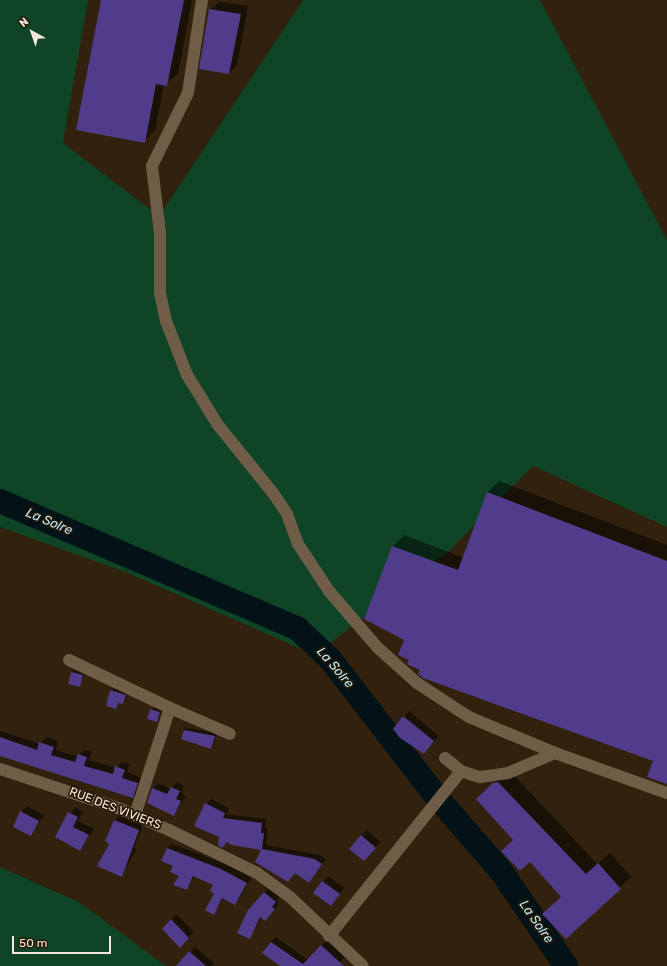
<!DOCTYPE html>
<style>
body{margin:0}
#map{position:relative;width:667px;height:966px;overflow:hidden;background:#31210d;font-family:Rubik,sans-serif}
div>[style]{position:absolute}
.green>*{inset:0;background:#0f4426}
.shadow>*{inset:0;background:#0007}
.river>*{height:24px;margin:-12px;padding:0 12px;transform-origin:12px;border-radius:12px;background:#031217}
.building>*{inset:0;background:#503c8b}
.minor>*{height:12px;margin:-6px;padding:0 6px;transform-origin:6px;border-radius:6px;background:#705d48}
span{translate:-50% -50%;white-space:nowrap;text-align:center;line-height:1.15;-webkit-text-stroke:3.5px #271805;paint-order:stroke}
.street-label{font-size:12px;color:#f3e8dc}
.water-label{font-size:13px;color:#b4edff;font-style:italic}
.north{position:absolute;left:12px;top:12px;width:40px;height:40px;-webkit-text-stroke:3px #271805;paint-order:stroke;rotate:320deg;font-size:11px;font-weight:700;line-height:16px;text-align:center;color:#f3e8dc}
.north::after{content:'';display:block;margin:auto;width:14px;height:18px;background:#f3e8dc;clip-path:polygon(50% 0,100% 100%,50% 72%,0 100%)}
.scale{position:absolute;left:12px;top:936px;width:99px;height:18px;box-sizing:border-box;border:2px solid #f3e8dc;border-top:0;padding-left:5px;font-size:12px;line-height:14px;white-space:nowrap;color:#f3e8dc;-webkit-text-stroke:3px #271805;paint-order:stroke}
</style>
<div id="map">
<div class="green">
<i style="clip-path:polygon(0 0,88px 0,63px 143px,159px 216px,303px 0,540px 0,667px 240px,667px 527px,533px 466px,450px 550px,315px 655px,128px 573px,0 527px)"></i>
<i style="clip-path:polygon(0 867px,79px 902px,166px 966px,0 966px)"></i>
</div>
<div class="shadow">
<i style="clip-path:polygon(102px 0,192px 0,178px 74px,164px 84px,155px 130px,144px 141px)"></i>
<i style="clip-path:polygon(219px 2px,248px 6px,237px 65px,229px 73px,210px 10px)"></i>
<i style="clip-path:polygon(499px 481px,667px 545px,667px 783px,654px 761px,421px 670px,410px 659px,405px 639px,365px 618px,393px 546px,404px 535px,464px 558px,488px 492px)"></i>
<i style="clip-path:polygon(75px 670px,85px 673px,80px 686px,72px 672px)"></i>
<i style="clip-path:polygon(114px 688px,127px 693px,126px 701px,119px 702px,116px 708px,111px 691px)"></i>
<i style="clip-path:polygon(154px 707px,162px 710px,157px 721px,148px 718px)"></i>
<i style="clip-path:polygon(409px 711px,439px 736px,424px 753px,404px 717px)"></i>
<i style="clip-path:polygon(187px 728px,217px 733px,213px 745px,211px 748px,184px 730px)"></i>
<i style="clip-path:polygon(0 731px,40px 744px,46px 737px,58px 741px,56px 750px,78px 757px,84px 750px,92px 752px,89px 760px,116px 768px,122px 762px,130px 764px,127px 772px,142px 778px,138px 792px,132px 797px,0 755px)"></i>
<i style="clip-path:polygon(510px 771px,597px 864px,610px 853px,631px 877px,566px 937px,562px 896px,514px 839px,488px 788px,505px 772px)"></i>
<i style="clip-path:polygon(177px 782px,184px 786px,181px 793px,186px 796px,174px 815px,153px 788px,158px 783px,171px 789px)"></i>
<i style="clip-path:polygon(211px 799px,229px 808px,226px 814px,266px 819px,265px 828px,268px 829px,266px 845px,320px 855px,326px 859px,313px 877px,262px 850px,220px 837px,206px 804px)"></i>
<i style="clip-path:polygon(27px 806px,44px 815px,31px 835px,21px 812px)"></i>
<i style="clip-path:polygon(75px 807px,83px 812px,78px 821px,94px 829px,80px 850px,56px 837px)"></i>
<i style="clip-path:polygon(119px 816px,143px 825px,134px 847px,136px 850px,122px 875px,114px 821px)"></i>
<i style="clip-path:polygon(367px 830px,380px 842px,370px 854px,361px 836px)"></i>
<i style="clip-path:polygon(172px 844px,226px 864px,251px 878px,239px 899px,234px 903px,224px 898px,214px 913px,215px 884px,195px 876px,187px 889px,167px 848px)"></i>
<i style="clip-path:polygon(328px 876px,344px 888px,331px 905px,314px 893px)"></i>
<i style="clip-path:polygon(269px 888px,280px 897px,276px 901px,279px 904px,265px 920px,262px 917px,250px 938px,249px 910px)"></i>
<i style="clip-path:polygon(176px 914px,194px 932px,180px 946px,171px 920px)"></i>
<i style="clip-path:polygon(276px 937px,308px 960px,327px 940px,345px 957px,336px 966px,282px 966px,271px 942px)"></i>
<i style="clip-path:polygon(195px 947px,214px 963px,211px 966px,178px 966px)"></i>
</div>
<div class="river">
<i style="left:0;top:501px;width:324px;rotate:23.2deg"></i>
<i style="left:298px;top:629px;width:44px;rotate:43.2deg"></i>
<i style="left:330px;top:659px;width:173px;rotate:52.3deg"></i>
<i style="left:436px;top:796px;width:99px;rotate:49.1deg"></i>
<i style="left:501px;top:871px;width:115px;rotate:55.6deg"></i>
</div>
<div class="building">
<i style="clip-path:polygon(101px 0,184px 0,167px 86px,156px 84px,145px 143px,76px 130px)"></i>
<i style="clip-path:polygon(209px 9px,241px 14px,229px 74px,199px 69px)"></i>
<i style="clip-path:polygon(487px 492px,667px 561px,667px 784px,647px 777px,653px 761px,423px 678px,418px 674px,420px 670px,407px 664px,409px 660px,398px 655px,404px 640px,364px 619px,392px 546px,458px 570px)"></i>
<i style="clip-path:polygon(71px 672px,83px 675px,80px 687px,68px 684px)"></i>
<i style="clip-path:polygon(110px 690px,126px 695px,123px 704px,118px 703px,116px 709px,106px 706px)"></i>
<i style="clip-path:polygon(150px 709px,160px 712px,157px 722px,147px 719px)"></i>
<i style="clip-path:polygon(403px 716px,434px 741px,424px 754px,400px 738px,393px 729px)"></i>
<i style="clip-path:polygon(184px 730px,215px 736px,211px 749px,181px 739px)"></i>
<i style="clip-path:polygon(0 737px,37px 750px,39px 742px,54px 747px,51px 755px,75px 762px,78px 754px,87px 757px,84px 766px,113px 774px,115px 766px,125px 770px,122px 778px,138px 783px,133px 798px,0 756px)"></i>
<i style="clip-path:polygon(498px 782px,586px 874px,598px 863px,621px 889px,566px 939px,542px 914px,561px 897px,530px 862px,520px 871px,501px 851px,513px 840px,476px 799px,493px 783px)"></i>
<i style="clip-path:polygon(171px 787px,180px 791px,176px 799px,181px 801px,174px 816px,147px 803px,152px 788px,167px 794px)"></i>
<i style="clip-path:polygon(205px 803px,225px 813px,223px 818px,262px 823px,261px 833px,264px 833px,262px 849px,315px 859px,322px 864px,309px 883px,295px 873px,288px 882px,255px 862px,261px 850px,232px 845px,227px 842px,222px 848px,218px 845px,219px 837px,194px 826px)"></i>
<i style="clip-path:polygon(20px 811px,39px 821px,31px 836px,13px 827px)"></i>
<i style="clip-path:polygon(68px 812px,78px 817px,73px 827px,89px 835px,80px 851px,55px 837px)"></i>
<i style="clip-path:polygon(114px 820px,139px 830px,122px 877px,97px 866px,109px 844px,105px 841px)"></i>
<i style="clip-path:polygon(361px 835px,376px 848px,364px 861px,349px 849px)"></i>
<i style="clip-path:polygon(167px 848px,221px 869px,247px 883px,235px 905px,222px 898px,214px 915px,205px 910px,214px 894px,210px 891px,213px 885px,193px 876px,187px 890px,173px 885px,179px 876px,170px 872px,173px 866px,161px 861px)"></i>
<i style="clip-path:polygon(322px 881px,340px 894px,331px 906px,313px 893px)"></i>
<i style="clip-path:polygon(264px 892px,276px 902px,272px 907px,275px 909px,265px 921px,260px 917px,250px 939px,237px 933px,248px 910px)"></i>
<i style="clip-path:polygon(171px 919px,189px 938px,180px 948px,162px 929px)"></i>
<i style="clip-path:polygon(271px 942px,303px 964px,321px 945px,344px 966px,280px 966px,262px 953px)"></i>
<i style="clip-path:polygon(189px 951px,206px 966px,176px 966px)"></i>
</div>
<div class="minor">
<i style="left:202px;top:0;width:94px;rotate:98.6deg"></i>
<i style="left:188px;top:93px;width:81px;rotate:116.3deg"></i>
<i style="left:152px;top:166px;width:67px;rotate:83.2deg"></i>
<i style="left:160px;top:233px;width:60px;rotate:90deg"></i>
<i style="left:160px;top:293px;width:29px;rotate:78deg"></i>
<i style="left:166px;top:321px;width:58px;rotate:68.7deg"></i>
<i style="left:187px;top:375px;width:31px;rotate:58deg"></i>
<i style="left:203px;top:401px;width:28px;rotate:58deg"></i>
<i style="left:218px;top:425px;width:87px;rotate:51deg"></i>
<i style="left:273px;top:493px;width:25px;rotate:56deg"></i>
<i style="left:287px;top:514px;width:32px;rotate:70deg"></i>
<i style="left:298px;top:544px;width:56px;rotate:56.6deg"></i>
<i style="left:329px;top:591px;width:74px;rotate:49.4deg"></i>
<i style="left:377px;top:647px;width:54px;rotate:42deg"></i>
<i style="left:417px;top:683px;width:62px;rotate:33.2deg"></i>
<i style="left:469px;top:717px;width:93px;rotate:22.7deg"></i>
<i style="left:555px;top:753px;width:119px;rotate:19.7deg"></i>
<i style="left:69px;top:660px;width:112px;rotate:25.4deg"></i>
<i style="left:170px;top:708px;width:113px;rotate:108.1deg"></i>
<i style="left:170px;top:708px;width:65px;rotate:23.4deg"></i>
<i style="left:445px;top:758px;width:21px;rotate:39deg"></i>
<i style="left:461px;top:771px;width:20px;rotate:18deg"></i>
<i style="left:480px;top:777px;width:28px;rotate:-8deg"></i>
<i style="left:508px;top:773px;width:51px;rotate:-23.1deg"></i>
<i style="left:0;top:769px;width:124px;rotate:18.3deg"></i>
<i style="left:118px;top:808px;width:56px;rotate:23.3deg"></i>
<i style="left:169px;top:830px;width:98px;rotate:26deg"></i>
<i style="left:257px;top:873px;width:41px;rotate:36deg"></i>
<i style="left:290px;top:897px;width:100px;rotate:43.4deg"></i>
<i style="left:329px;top:936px;width:211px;rotate:-51.3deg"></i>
</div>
<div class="street-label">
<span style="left:115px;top:809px;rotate:21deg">RUE DES VIVIERS</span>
</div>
<div class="water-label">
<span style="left:49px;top:522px;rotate:23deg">La Solre</span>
<span style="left:335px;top:668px;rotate:49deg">La Solre</span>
<span style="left:536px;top:922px;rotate:55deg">La Solre</span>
</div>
<div class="north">N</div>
<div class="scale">50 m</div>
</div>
